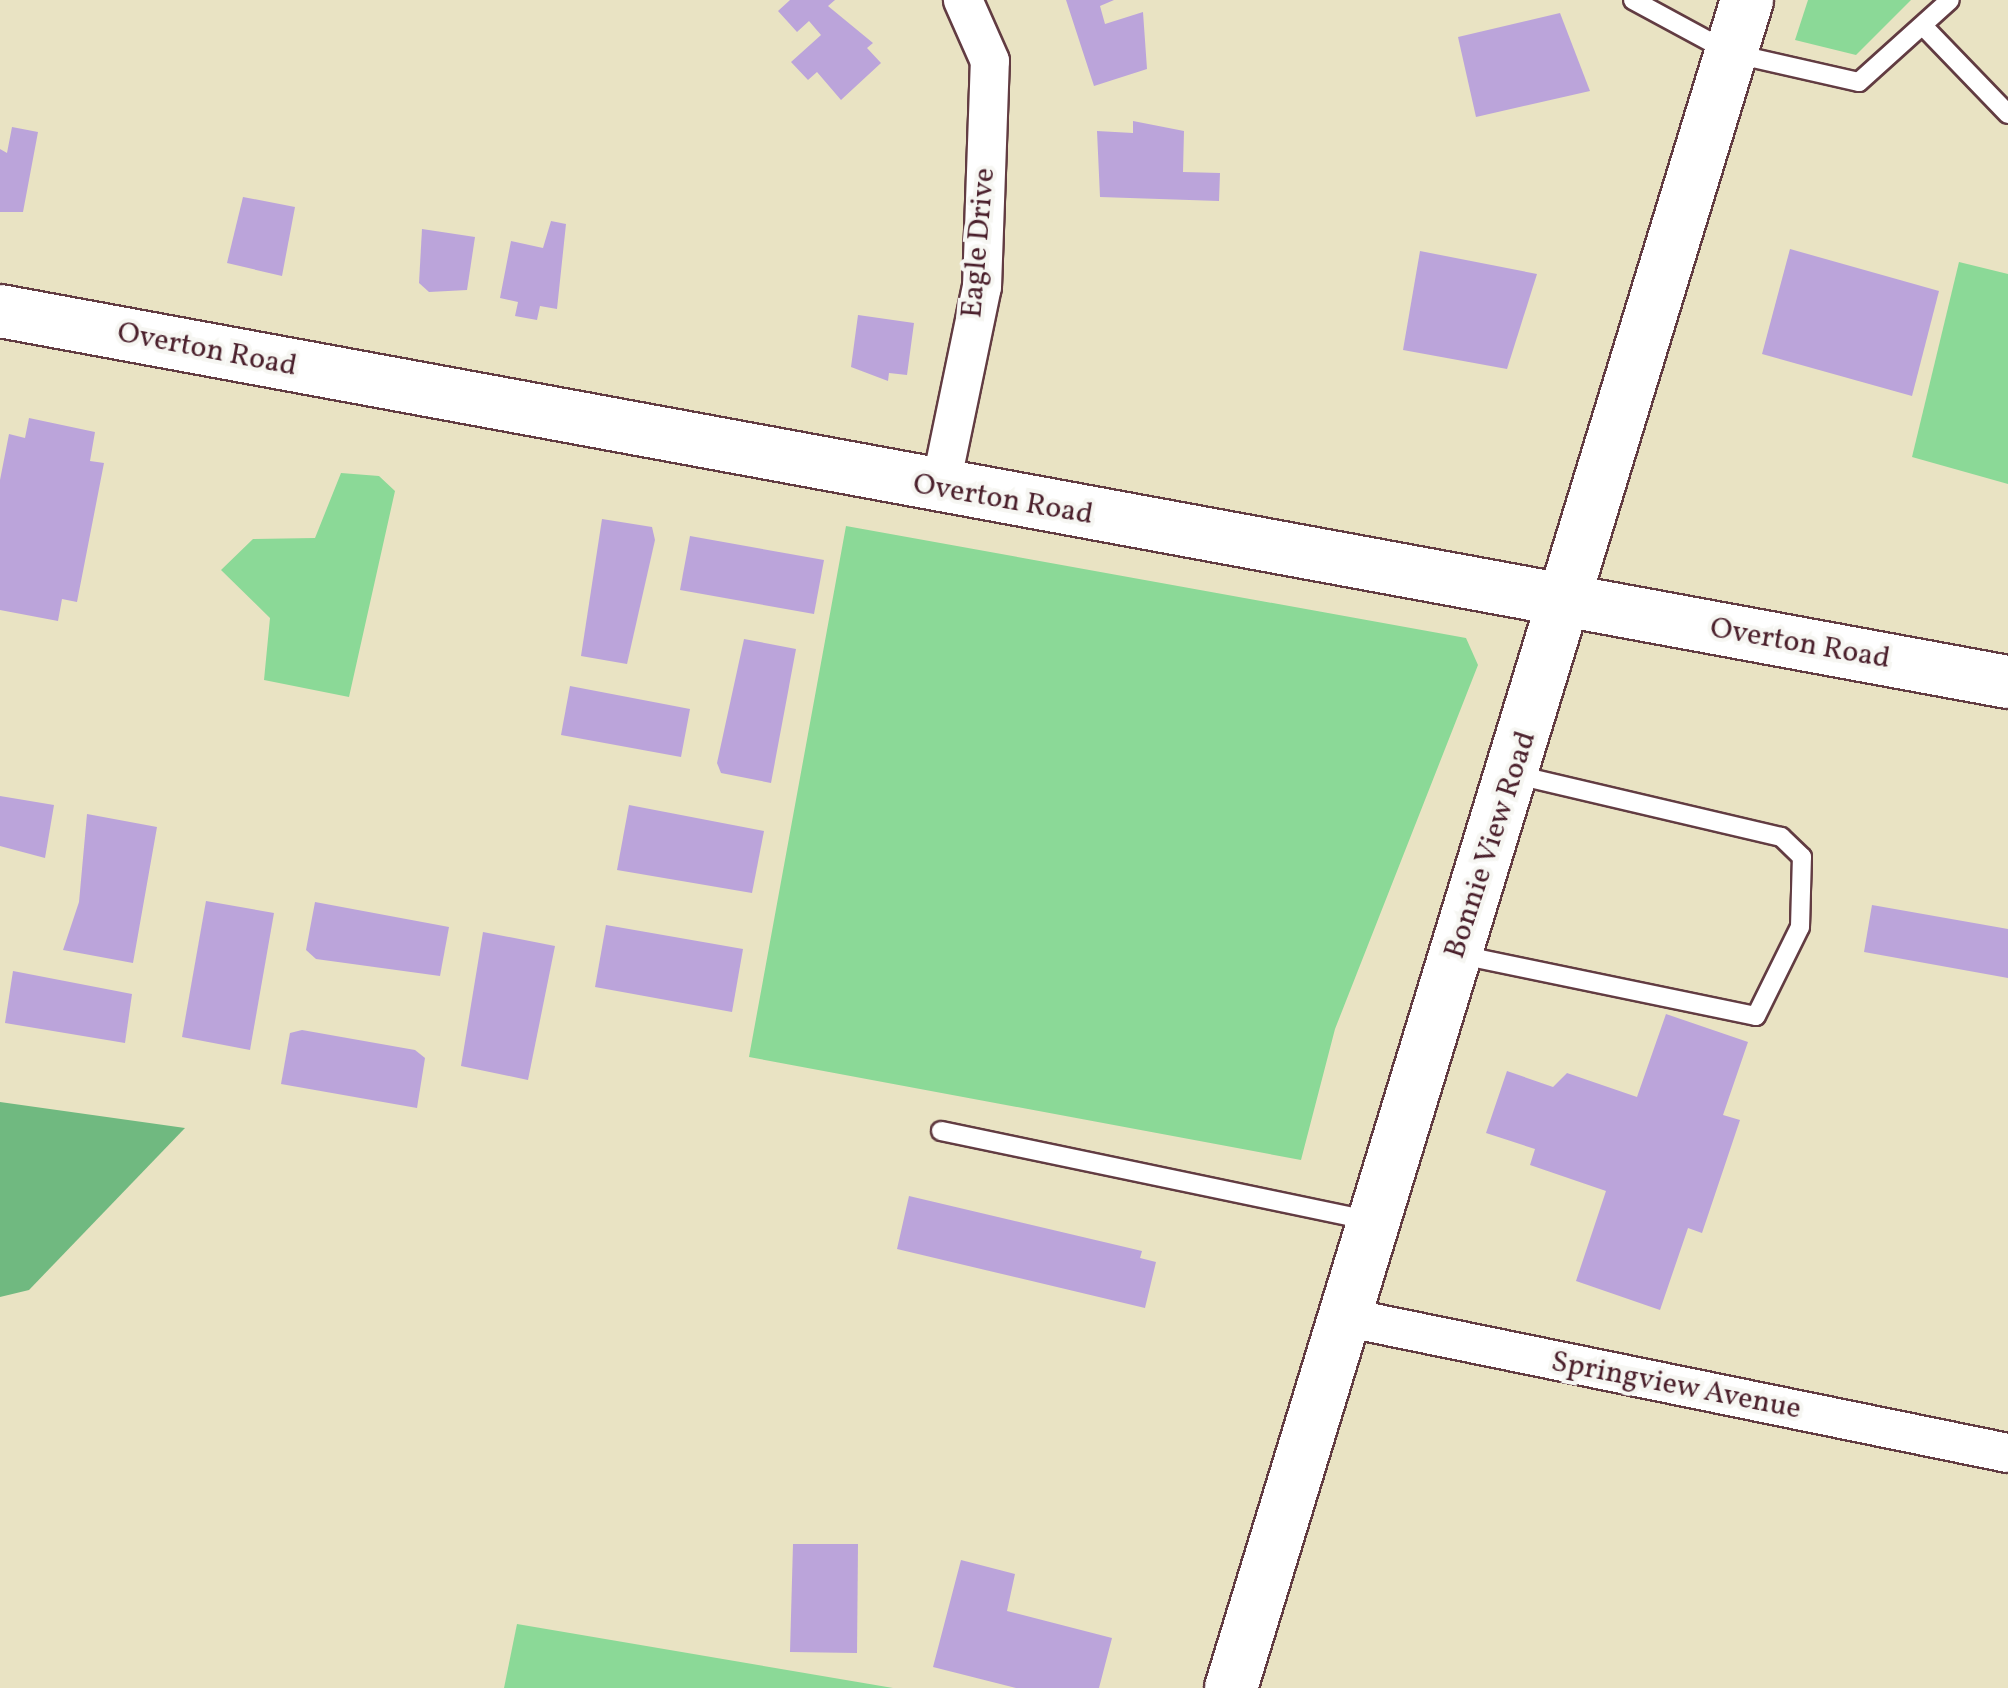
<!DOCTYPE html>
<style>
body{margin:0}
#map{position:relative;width:2008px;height:1688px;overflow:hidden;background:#e9e3c3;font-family:Vollkorn,serif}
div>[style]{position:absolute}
.green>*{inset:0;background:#8bd997}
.forest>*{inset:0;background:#70b980}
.building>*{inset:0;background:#bba4da}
.roads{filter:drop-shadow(2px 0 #623c42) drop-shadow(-2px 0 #623c42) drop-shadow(0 2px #623c42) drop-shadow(0 -2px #623c42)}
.lane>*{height:18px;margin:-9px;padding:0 9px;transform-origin:9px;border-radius:9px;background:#fff}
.street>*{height:38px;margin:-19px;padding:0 19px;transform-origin:19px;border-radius:19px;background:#fff}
.secondary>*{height:52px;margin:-26px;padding:0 26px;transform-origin:26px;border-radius:26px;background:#fff}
span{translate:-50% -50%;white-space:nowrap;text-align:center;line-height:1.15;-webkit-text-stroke:8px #f6f6f2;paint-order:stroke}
.street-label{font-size:30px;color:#4a1f2b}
</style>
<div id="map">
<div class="green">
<i style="clip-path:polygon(1808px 0,1911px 0,1856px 55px,1795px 40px)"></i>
<i style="clip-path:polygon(1959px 262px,2008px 274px,2008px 484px,1912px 457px)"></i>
<i style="clip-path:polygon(341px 473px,379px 476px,395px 491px,349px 697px,264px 680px,270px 618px,221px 570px,253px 539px,315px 538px)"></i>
<i style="clip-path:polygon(846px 526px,1466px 638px,1478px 665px,1335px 1029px,1301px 1160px,749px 1057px)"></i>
<i style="clip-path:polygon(517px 1624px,893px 1688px,504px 1688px)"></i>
</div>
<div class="forest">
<i style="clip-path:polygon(0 1102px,185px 1128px,29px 1290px,0 1297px)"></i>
</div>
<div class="building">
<i style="clip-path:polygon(790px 0,835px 0,828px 6px,873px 43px,867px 48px,881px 63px,841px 100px,817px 72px,808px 80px,791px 62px,821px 35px,809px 21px,797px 32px,778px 11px)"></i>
<i style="clip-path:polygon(1066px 0,1114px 0,1100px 6px,1105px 24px,1143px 12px,1147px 69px,1094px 86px)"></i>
<i style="clip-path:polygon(1560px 13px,1590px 91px,1476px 117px,1458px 37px)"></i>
<i style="clip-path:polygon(1133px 121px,1184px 131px,1183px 172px,1220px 173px,1219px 201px,1100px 197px,1097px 131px,1133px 133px)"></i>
<i style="clip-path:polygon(12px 127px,38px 132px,23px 212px,0 212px,0 149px,7px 153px)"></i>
<i style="clip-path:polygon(243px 197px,295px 207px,282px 276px,227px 263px)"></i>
<i style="clip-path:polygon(551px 221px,566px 224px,557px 309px,540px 306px,537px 320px,515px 316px,518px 302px,500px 298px,511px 241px,543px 248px)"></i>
<i style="clip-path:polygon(422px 229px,475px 237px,467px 290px,429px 292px,419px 283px)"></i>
<i style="clip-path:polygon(1790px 249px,1939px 291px,1912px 396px,1762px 354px)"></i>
<i style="clip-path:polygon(1420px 251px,1537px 274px,1507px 369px,1403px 350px)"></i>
<i style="clip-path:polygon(858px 315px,914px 323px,907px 375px,889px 373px,888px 381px,851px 367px)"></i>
<i style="clip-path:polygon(29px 418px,95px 432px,90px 461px,104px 463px,77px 602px,62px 599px,58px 621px,0 610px,0 480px,9px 434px,25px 438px)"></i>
<i style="clip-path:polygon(602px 519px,652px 527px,655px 540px,627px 664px,581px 656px)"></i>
<i style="clip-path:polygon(690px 536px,824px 560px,814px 614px,680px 590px)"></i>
<i style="clip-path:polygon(744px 639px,796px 649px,771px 783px,721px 773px,717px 763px)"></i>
<i style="clip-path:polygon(570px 686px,690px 709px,681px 757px,561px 735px)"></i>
<i style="clip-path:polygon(0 796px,54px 805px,45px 858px,0 846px)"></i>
<i style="clip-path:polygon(629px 805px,764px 831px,752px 893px,617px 870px)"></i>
<i style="clip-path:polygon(87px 814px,157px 827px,133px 963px,63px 950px,79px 902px)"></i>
<i style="clip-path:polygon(206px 901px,274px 913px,250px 1050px,182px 1037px)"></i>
<i style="clip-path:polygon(315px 902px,449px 927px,440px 976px,316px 959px,306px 950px)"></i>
<i style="clip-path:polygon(1872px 905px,2008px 929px,2008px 978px,1864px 952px)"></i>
<i style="clip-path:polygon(606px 925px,743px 949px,732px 1012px,595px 987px)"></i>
<i style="clip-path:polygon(483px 932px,555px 946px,528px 1080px,461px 1066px)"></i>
<i style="clip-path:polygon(13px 971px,132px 994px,125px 1043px,5px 1023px)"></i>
<i style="clip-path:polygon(1666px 1014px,1748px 1042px,1723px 1115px,1740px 1120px,1702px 1233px,1688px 1228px,1660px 1310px,1576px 1281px,1606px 1191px,1530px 1165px,1535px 1149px,1486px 1133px,1507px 1071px,1553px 1087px,1567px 1073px,1637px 1097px)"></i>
<i style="clip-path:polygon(302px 1030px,415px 1050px,425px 1058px,417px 1108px,281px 1084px,290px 1033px)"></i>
<i style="clip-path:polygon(909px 1196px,1142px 1251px,1140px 1258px,1156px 1262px,1145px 1308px,897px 1249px)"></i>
<i style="clip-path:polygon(793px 1544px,858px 1544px,857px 1653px,790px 1652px)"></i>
<i style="clip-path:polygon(961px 1560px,1015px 1574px,1007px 1611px,1112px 1638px,1099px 1688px,1016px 1688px,933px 1667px)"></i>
</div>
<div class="roads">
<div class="lane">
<i style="left:1633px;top:0;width:111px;rotate:28.4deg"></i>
<i style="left:1731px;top:53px;width:131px;rotate:12.8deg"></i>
<i style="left:1859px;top:82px;width:122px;rotate:-42deg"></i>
<i style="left:1926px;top:29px;width:118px;rotate:46deg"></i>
<i style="left:1461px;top:955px;width:301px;rotate:11.7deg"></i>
<i style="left:1756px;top:1016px;width:99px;rotate:-63.7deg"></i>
<i style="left:1800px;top:927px;width:70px;rotate:-88.4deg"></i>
<i style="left:1802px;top:857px;width:29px;rotate:-136deg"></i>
<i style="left:1781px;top:837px;width:272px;rotate:-166.8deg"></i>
<i style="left:941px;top:1131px;width:438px;rotate:11.8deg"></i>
</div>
<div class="street">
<i style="left:940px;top:489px;width:206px;rotate:-78.3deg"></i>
<i style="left:982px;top:287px;width:226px;rotate:-88deg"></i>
<i style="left:990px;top:61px;width:67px;rotate:-113.9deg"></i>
<i style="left:1344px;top:1317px;width:678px;rotate:11.58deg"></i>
</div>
<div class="secondary">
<i style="left:0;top:311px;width:2042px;rotate:10.47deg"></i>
<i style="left:1231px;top:1688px;width:1765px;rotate:-73deg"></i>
</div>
</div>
<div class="street-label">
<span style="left:979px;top:243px;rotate:-85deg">Eagle Drive</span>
<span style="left:207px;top:350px;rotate:11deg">Overton Road</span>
<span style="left:1003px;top:500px;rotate:10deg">Overton Road</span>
<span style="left:1800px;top:644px;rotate:10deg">Overton Road</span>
<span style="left:1491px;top:845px;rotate:-72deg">Bonnie View Road</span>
<span style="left:1676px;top:1386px;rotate:11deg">Springview Avenue</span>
</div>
</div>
